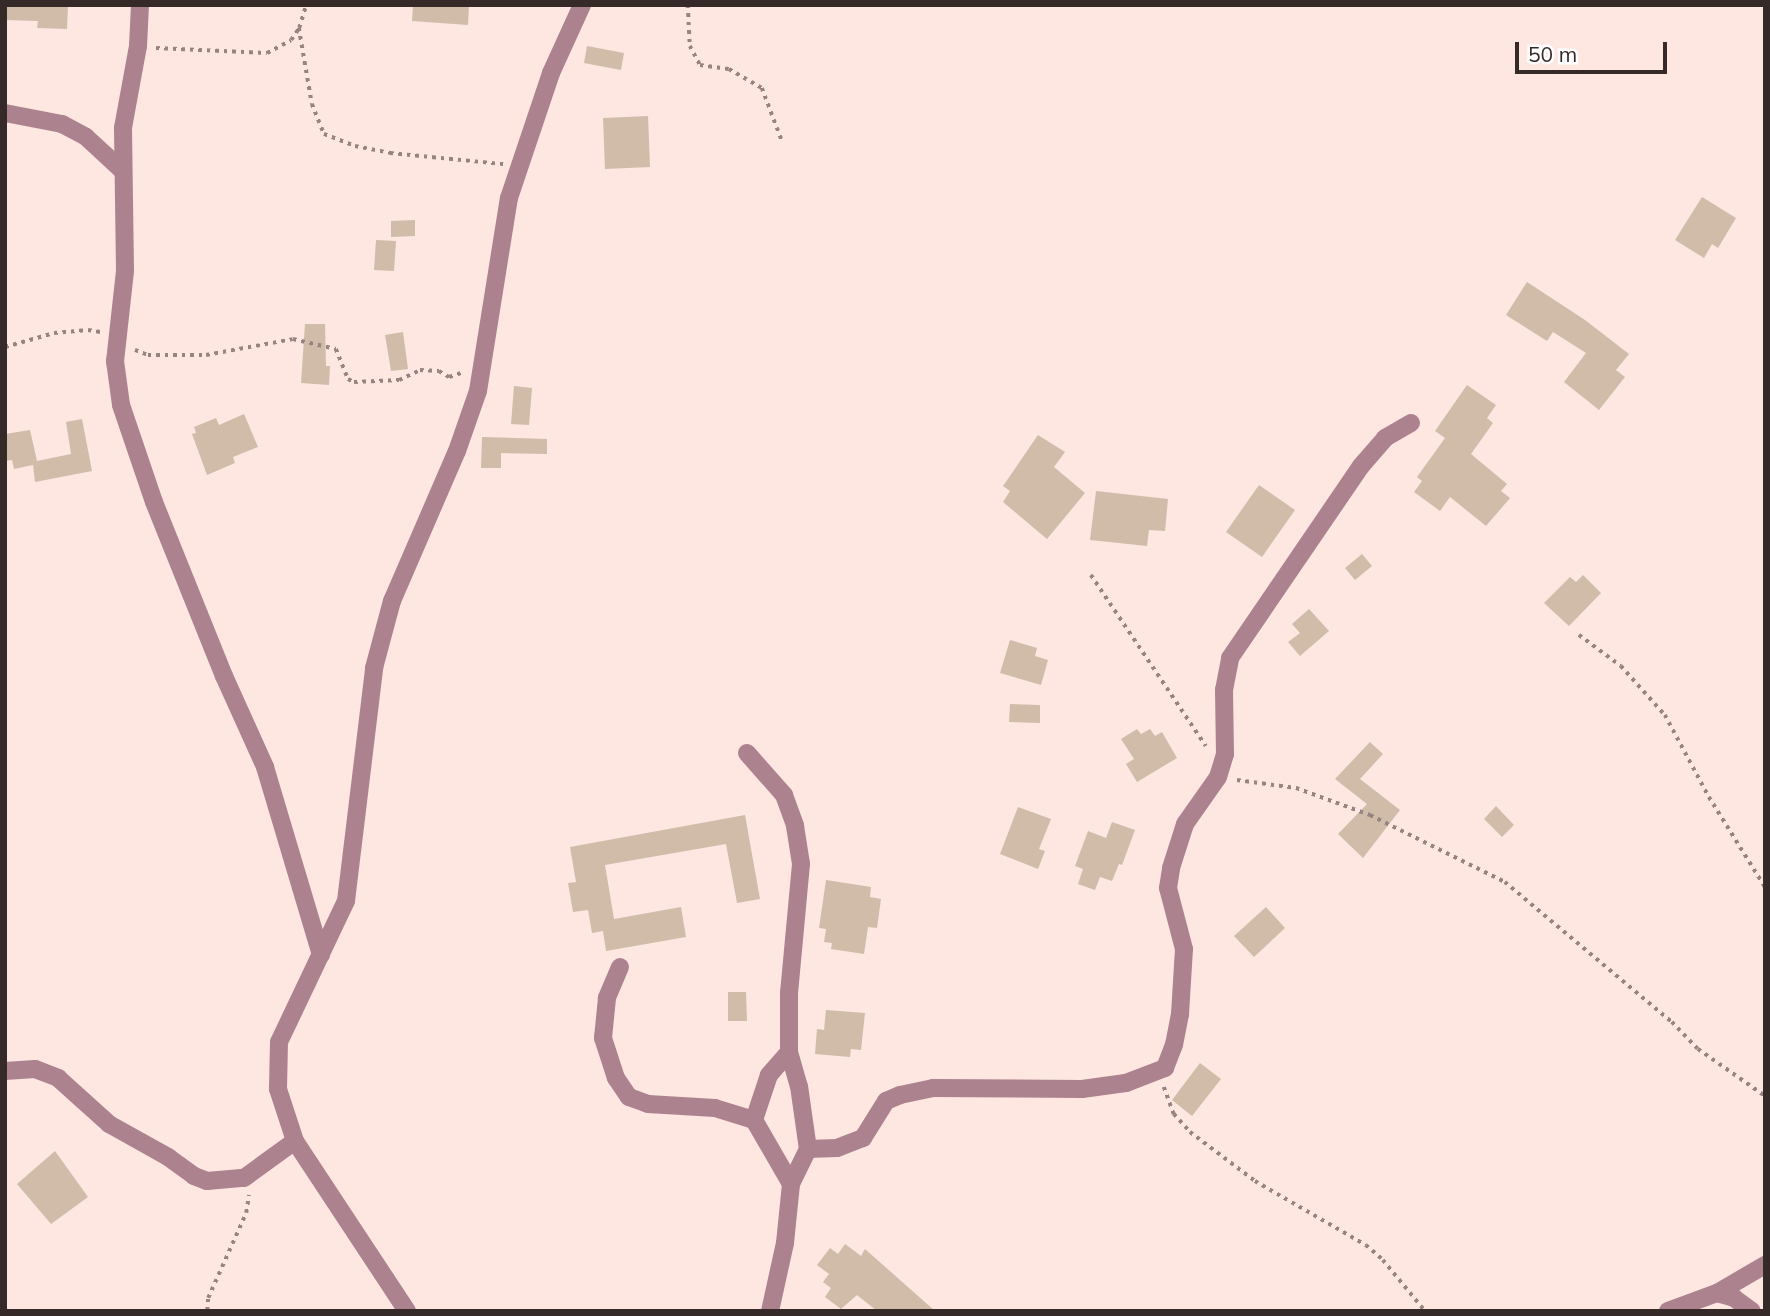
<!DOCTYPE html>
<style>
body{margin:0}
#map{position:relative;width:1770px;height:1316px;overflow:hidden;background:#fee6e1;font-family:Mulish,sans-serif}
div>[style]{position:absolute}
.building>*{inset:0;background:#d0bca9}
.path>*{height:3.5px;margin-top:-1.75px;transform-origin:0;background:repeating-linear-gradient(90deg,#968481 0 3.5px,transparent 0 8.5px)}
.minor>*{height:18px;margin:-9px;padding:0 9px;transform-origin:9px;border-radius:9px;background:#ad828f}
span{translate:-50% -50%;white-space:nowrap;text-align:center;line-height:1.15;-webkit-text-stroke:5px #fff;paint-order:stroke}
.frame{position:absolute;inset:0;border:7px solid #362a28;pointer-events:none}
.scale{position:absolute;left:1515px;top:42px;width:152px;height:32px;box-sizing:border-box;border:4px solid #362a28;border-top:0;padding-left:9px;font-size:21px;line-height:24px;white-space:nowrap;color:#362a28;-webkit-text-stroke:5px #fff;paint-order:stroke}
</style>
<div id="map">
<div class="building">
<i style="clip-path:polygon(5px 5px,68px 5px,67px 29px,37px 28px,38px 21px,5px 20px)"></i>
<i style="clip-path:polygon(413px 5px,469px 5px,468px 25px,412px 21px)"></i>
<i style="clip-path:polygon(587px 46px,624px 53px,621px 70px,584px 63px)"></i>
<i style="clip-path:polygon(648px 116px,650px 167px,605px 169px,603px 118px)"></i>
<i style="clip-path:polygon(1702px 197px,1736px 218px,1718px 248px,1712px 244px,1704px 258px,1675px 240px)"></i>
<i style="clip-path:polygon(415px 220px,415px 236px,391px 237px,391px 221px)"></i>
<i style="clip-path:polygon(376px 240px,396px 241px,394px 271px,374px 270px)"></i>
<i style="clip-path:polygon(1527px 282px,1585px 320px,1629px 354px,1616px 370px,1625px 377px,1599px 410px,1564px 382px,1586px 353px,1553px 332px,1547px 341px,1506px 315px)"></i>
<i style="clip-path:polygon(305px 324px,325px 324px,326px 366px,330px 366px,329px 385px,301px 383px)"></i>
<i style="clip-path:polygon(403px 332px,408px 369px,391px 371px,385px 335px)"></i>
<i style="clip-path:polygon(1467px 385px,1496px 405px,1487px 418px,1493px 423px,1471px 454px,1507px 484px,1501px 491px,1510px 498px,1486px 526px,1450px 497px,1440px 511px,1414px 492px,1422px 481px,1417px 477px,1445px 438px,1435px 431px)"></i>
<i style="clip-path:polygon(514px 386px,532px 388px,529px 425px,511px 424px)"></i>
<i style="clip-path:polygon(244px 414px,258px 447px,233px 457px,235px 463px,207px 475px,192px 434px,196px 433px,194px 427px,216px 418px,219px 425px)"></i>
<i style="clip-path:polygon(82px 419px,92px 471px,35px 482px,33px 465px,14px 469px,12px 460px,5px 461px,5px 434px,30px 430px,37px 461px,71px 454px,66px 422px)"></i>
<i style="clip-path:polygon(1038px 435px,1065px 452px,1054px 467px,1085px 493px,1047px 539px,1003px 502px,1010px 491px,1003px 486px)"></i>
<i style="clip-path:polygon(482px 437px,547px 439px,547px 454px,501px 453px,501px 468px,481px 468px)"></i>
<i style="clip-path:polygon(1259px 485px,1295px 510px,1262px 557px,1226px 532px)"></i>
<i style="clip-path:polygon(1096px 491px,1168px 499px,1165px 531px,1149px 530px,1147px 546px,1090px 540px)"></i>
<i style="clip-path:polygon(1362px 554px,1372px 566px,1355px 580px,1345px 568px)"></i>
<i style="clip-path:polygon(1583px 575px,1601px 593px,1569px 626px,1544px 603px,1570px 577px,1576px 582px)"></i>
<i style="clip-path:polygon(1309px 609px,1329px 631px,1300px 656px,1288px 642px,1300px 633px,1292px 624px)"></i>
<i style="clip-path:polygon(1010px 640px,1037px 648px,1035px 656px,1048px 660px,1041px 685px,1000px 673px)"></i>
<i style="clip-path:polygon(1010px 704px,1040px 705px,1040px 723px,1009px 722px)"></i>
<i style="clip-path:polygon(1137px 729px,1141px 734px,1150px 729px,1155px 736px,1162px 732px,1177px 758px,1137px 782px,1126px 764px,1134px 759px,1121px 739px)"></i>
<i style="clip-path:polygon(1370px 742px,1383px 754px,1360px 779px,1400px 810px,1363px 858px,1338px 834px,1367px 804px,1335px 779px)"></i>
<i style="clip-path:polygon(1496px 806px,1514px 825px,1502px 837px,1484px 819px)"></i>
<i style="clip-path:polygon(1018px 807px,1051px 819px,1039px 849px,1045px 851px,1038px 869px,1000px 854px)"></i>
<i style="clip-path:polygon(745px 815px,760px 899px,737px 903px,726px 844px,605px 865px,614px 919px,681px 907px,686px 937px,606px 951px,603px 931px,592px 933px,588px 910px,573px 912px,568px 883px,576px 882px,570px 847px)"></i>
<i style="clip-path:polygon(1112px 822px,1135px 830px,1122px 865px,1119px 864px,1112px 881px,1100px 877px,1095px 890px,1078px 884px,1083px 869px,1075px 866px,1088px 831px,1106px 838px)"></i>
<i style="clip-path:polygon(826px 880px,871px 887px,870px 897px,881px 899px,877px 928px,868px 927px,864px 954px,831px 949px,832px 943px,824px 942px,826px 929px,819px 928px)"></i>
<i style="clip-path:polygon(1266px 907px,1285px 928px,1254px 957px,1234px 936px)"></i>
<i style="clip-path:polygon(728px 992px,746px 992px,747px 1021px,728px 1021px)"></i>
<i style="clip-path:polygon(826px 1010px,865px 1013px,861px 1050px,851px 1049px,850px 1057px,815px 1054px,817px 1029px,824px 1030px)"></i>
<i style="clip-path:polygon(1200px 1063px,1221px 1079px,1192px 1116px,1172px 1100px)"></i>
<i style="clip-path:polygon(55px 1151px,88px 1197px,51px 1224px,17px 1184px)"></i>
<i style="clip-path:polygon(845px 1244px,861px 1256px,865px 1249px,935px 1311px,877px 1311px,857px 1295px,841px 1309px,825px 1297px,831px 1288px,823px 1282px,829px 1274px,817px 1265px,830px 1248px,838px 1254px)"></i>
</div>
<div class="path">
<i style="left:688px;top:5px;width:41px;rotate:87.2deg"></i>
<i style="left:690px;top:46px;width:21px;rotate:62deg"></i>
<i style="left:700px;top:65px;width:29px;rotate:8deg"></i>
<i style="left:729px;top:69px;width:38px;rotate:30deg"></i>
<i style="left:762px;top:88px;width:57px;rotate:69.3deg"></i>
<i style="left:299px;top:28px;width:77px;rotate:80.3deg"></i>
<i style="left:312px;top:104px;width:32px;rotate:68deg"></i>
<i style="left:324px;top:134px;width:33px;rotate:21deg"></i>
<i style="left:355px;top:146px;width:36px;rotate:11deg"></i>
<i style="left:390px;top:153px;width:114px;rotate:5.6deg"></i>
<i style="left:156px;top:48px;width:111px;rotate:2.6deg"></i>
<i style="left:267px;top:53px;width:27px;rotate:-28deg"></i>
<i style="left:291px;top:40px;width:14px;rotate:-56deg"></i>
<i style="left:299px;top:28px;width:24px;rotate:-73deg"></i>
<i style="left:5px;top:347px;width:51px;rotate:-15.9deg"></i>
<i style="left:54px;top:333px;width:34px;rotate:-5deg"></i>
<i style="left:88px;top:330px;width:13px;rotate:9deg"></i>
<i style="left:135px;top:350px;width:14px;rotate:21deg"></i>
<i style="left:148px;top:355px;width:58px"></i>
<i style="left:206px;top:355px;width:88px;rotate:-10.4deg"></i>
<i style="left:293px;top:339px;width:44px;rotate:13.1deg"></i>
<i style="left:336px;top:349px;width:32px;rotate:68deg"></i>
<i style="left:348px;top:379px;width:7px;rotate:27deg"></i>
<i style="left:354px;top:382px;width:45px;rotate:-2.5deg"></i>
<i style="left:399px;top:380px;width:23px;rotate:-25deg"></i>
<i style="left:420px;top:370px;width:19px;rotate:3deg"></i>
<i style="left:439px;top:371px;width:12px;rotate:31deg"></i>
<i style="left:449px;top:377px;width:13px;rotate:-18deg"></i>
<i style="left:1091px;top:575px;width:206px;rotate:56.1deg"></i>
<i style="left:1579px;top:635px;width:52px;rotate:36.4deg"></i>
<i style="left:1621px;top:666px;width:66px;rotate:48.1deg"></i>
<i style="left:1665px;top:715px;width:93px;rotate:61.8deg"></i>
<i style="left:1709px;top:797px;width:106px;rotate:58.1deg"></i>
<i style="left:1237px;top:780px;width:60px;rotate:7.7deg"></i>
<i style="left:1296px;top:788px;width:79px;rotate:20deg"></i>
<i style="left:1370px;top:815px;width:151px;rotate:26.4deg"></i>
<i style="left:1505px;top:882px;width:218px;rotate:40deg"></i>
<i style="left:1672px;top:1022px;width:37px;rotate:46deg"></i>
<i style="left:1698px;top:1049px;width:82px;rotate:35deg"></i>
<i style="left:1164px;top:1087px;width:29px;rotate:70deg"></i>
<i style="left:1174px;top:1114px;width:24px;rotate:48deg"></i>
<i style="left:1190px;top:1132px;width:81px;rotate:37deg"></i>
<i style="left:1255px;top:1181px;width:128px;rotate:30deg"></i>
<i style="left:1366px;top:1245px;width:23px;rotate:41deg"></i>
<i style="left:1383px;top:1260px;width:66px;rotate:50.5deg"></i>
<i style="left:207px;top:1311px;width:13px;rotate:-86deg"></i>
<i style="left:208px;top:1298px;width:93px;rotate:-65.9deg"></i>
<i style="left:246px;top:1213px;width:18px;rotate:-81deg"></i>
</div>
<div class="minor">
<i style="left:140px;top:5px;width:41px;rotate:92.8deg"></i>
<i style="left:138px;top:46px;width:83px;rotate:100.4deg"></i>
<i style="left:123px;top:128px;width:143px;rotate:89.2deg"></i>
<i style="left:125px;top:271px;width:91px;rotate:96.3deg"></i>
<i style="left:115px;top:361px;width:44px;rotate:82.2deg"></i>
<i style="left:121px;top:405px;width:102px;rotate:71.2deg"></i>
<i style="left:154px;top:502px;width:188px;rotate:68.1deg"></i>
<i style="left:224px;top:676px;width:100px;rotate:65.7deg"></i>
<i style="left:265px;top:767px;width:196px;rotate:73.4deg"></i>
<i style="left:5px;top:113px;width:58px;rotate:10.9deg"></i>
<i style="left:62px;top:124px;width:27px;rotate:28deg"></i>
<i style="left:86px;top:137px;width:50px;rotate:42.6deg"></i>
<i style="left:747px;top:753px;width:56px;rotate:48.6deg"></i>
<i style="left:784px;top:795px;width:33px;rotate:70deg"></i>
<i style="left:795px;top:826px;width:38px;rotate:81deg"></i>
<i style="left:801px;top:864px;width:130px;rotate:95.3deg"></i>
<i style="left:789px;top:993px;width:59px;rotate:90deg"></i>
<i style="left:789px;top:1052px;width:35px;rotate:74deg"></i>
<i style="left:799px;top:1086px;width:64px;rotate:81.9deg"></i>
<i style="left:808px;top:1149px;width:39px;rotate:116deg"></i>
<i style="left:791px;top:1184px;width:59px;rotate:95.8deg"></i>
<i style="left:785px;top:1243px;width:70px;rotate:102.4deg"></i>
<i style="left:620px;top:967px;width:34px;rotate:113deg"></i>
<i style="left:607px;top:998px;width:40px;rotate:95.7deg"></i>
<i style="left:603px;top:1038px;width:42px;rotate:72deg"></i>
<i style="left:616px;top:1078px;width:23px;rotate:56deg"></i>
<i style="left:629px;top:1097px;width:20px;rotate:20deg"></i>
<i style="left:648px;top:1104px;width:67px;rotate:3.4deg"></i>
<i style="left:715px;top:1108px;width:41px;rotate:17.1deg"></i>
<i style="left:754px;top:1120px;width:74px;rotate:60deg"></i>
<i style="left:5px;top:1071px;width:30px;rotate:-4deg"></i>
<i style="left:35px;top:1069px;width:25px;rotate:21deg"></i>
<i style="left:58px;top:1078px;width:69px;rotate:42deg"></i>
<i style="left:109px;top:1124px;width:68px;rotate:29.2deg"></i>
<i style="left:168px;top:1157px;width:32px;rotate:36deg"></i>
<i style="left:194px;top:1176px;width:14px;rotate:21deg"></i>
<i style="left:207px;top:1181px;width:37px;rotate:-5deg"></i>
<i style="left:244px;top:1178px;width:63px;rotate:-36deg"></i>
<i style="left:754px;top:1120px;width:47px;rotate:-71.6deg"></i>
<i style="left:769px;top:1075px;width:30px;rotate:-49deg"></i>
<i style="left:808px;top:1149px;width:29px;rotate:-2deg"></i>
<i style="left:837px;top:1148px;width:28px;rotate:-21deg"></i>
<i style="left:863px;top:1138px;width:44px;rotate:-58.1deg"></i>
<i style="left:886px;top:1101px;width:15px;rotate:-23deg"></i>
<i style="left:900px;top:1095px;width:34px;rotate:-12deg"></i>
<i style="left:933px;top:1088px;width:149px;rotate:0.4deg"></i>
<i style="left:1082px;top:1089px;width:44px;rotate:-7.8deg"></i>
<i style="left:1126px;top:1083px;width:42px;rotate:-21deg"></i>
<i style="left:1165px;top:1068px;width:25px;rotate:-69deg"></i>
<i style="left:1174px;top:1045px;width:32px;rotate:-79deg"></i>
<i style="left:1180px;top:1014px;width:65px;rotate:-86.5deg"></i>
<i style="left:1184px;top:949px;width:63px;rotate:-104.7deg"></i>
<i style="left:1168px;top:888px;width:20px;rotate:-81deg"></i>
<i style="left:1171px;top:868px;width:46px;rotate:-72.3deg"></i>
<i style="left:1185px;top:824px;width:57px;rotate:-54.9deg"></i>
<i style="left:1218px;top:777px;width:24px;rotate:-73deg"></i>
<i style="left:1225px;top:754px;width:64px;rotate:-90.9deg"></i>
<i style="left:1224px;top:690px;width:33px;rotate:-79deg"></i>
<i style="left:1230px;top:658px;width:232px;rotate:-55.7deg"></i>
<i style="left:1361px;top:466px;width:37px;rotate:-49deg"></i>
<i style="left:1385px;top:438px;width:30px;rotate:-30deg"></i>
<i style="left:1717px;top:1293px;width:18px;rotate:16deg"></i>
<i style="left:1734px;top:1298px;width:22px;rotate:36deg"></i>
<i style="left:407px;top:1311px;width:204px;rotate:-123.4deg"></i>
<i style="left:295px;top:1141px;width:55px;rotate:-108.1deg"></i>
<i style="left:278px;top:1089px;width:47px;rotate:-88.8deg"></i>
<i style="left:279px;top:1042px;width:156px;rotate:-64.6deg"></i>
<i style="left:346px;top:901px;width:235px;rotate:-83.1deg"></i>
<i style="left:374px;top:668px;width:69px;rotate:-75deg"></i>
<i style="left:392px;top:601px;width:163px;rotate:-66.6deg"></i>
<i style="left:457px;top:451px;width:64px;rotate:-70.7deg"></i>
<i style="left:478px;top:391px;width:195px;rotate:-80.9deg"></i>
<i style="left:509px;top:198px;width:132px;rotate:-71.4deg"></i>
<i style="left:551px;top:73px;width:75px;rotate:-65.5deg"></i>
<i style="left:1668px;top:1311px;width:52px;rotate:-20.2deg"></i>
<i style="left:1717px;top:1293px;width:56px;rotate:-30.3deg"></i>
</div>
<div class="frame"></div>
<div class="scale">50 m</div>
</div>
